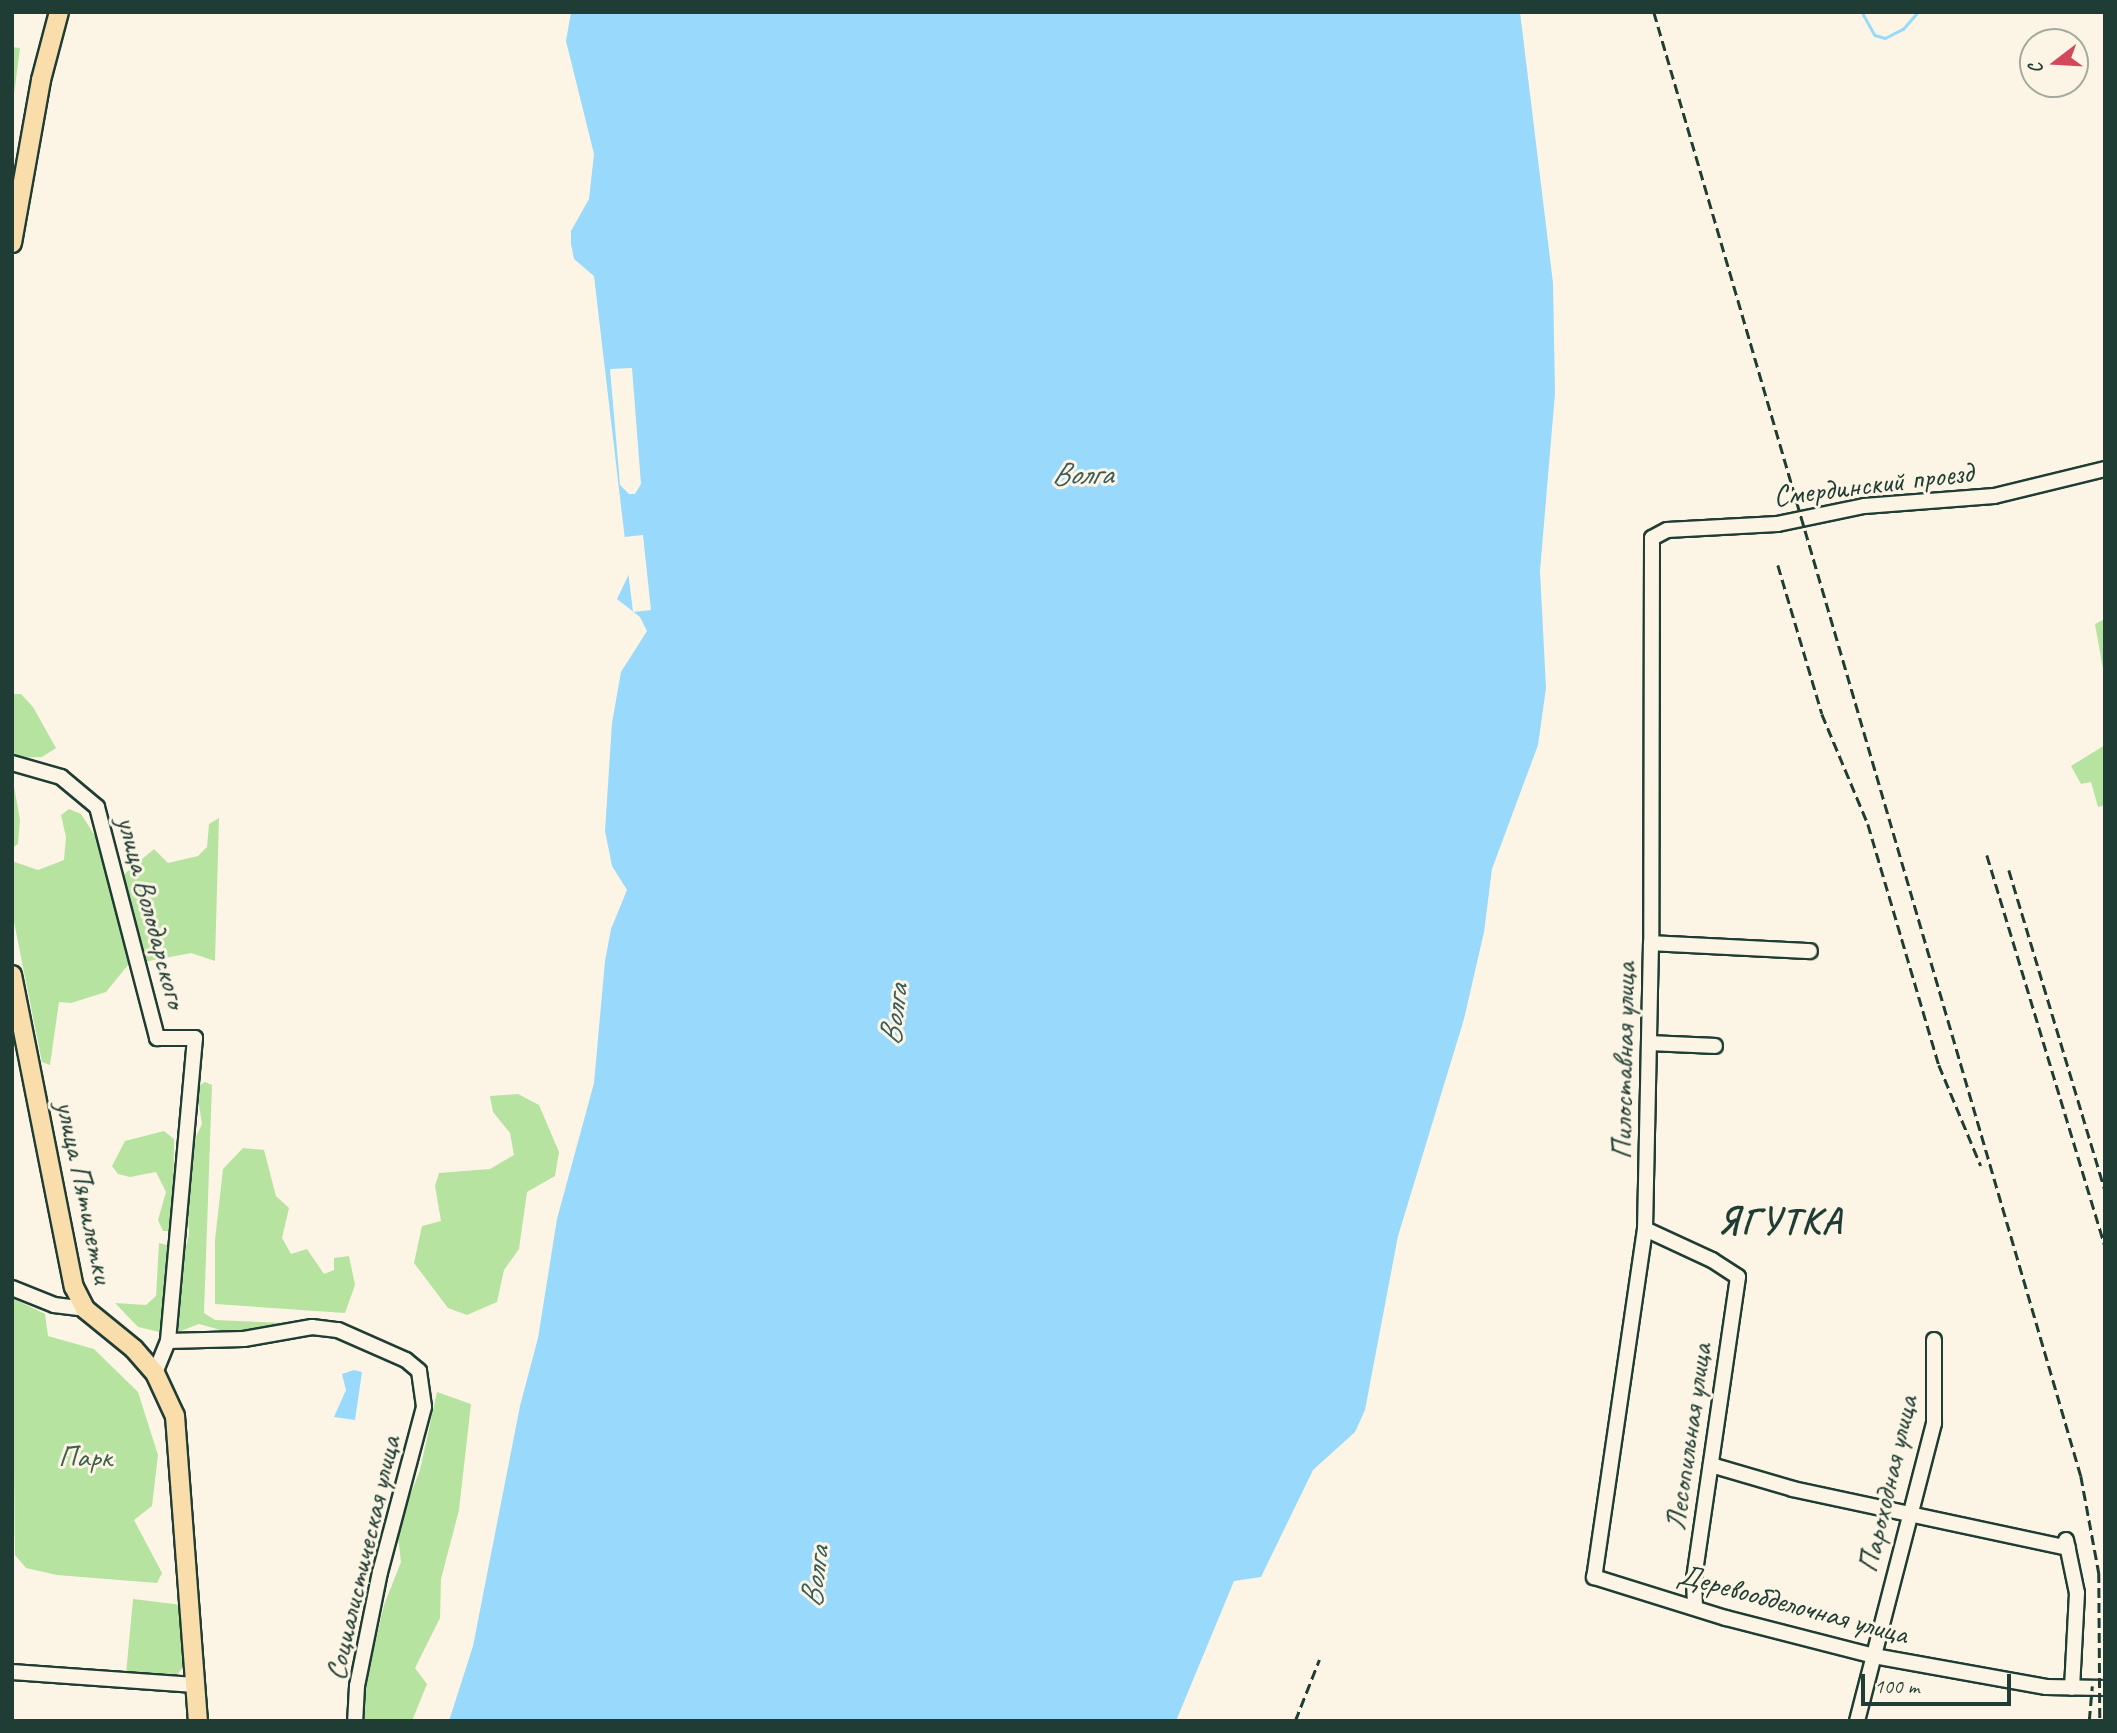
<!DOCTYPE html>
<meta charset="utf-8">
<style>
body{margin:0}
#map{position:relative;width:2117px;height:1733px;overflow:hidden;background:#fcf5e5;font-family:Caveat,sans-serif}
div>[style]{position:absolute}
.green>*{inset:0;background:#b6e3a0}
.water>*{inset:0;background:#99d9fb}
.pier>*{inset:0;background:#fcf5e5}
.stream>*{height:2.5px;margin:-1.25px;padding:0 1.25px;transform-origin:1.25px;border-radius:1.25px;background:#99d9fb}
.roads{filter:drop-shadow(2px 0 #1f3d34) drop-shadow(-2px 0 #1f3d34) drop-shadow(0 2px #1f3d34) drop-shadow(0 -2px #1f3d34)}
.minor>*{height:14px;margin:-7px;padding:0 7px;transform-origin:7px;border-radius:7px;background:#fcf5e5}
.major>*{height:18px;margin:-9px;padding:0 9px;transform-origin:9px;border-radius:9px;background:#f9deab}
.rail>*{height:2.5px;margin-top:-1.25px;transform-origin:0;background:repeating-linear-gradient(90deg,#1f3d34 0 10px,transparent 0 15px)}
span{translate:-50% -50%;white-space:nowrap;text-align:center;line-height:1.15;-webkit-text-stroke:6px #fcf5e5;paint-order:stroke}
.street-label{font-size:30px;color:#1f3d34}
.park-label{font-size:30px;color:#3d5e4a}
.water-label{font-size:32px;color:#375c5c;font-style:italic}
.district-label{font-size:37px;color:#1f3d34;font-weight:700;letter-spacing:2px}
.frame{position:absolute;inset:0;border:14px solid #1f3d34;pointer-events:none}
.north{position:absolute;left:2019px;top:28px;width:70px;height:70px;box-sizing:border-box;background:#fcf5e5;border:2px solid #a4ab9e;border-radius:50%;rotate:253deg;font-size:19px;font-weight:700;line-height:28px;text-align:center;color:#1f3d34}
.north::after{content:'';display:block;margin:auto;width:24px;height:32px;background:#d1495b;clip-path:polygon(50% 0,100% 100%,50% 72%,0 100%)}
.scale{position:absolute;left:1861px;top:1674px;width:150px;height:32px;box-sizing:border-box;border:4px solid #1f3d34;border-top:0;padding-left:9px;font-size:21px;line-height:24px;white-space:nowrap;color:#1f3d34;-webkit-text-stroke:5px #fcf5e5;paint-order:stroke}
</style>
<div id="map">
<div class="green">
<i style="clip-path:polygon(12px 47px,20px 48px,12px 110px)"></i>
<i style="clip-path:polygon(2105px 619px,2105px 680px,2095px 624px)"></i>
<i style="clip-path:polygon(12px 694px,21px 694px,33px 707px,56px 748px,42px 757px,12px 758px)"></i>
<i style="clip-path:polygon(2105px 745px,2105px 805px,2098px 807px,2091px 782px,2081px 784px,2071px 766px)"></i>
<i style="clip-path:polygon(12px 775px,20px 820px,18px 844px,12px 848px)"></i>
<i style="clip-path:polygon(69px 809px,81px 814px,121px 877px,154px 849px,168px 863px,198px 856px,207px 847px,209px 824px,219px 818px,215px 961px,191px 953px,128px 965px,106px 992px,71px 1003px,59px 1002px,50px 1065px,42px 1062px,12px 912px,12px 861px,38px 870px,64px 860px,66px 837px,61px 815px)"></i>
<i style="clip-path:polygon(205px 1082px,212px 1085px,204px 1313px,215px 1320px,285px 1323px,279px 1329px,238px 1335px,199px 1324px,178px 1332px,179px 1277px,189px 1234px,187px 1194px,195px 1139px,202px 1124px,196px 1087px)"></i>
<i style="clip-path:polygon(518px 1094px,539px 1105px,559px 1152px,555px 1176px,527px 1192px,519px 1249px,504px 1270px,497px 1302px,467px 1315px,448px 1308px,414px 1263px,422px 1226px,441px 1221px,435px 1186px,439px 1173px,490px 1169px,514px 1155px,510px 1133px,493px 1112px,490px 1096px)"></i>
<i style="clip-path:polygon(164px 1131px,174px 1139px,173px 1231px,163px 1231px,158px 1220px,166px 1192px,156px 1172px,130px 1177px,118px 1174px,112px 1166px,125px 1141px)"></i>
<i style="clip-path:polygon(243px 1148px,264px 1150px,276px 1196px,289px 1208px,282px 1238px,291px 1254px,307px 1249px,324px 1274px,334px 1270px,334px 1258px,349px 1256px,355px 1285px,345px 1313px,215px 1304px,215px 1240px,223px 1169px)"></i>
<i style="clip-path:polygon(159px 1243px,170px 1246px,164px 1333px,138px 1327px,115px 1303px,146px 1305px,156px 1296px)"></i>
<i style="clip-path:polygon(12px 1298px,45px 1314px,48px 1336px,94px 1349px,138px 1392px,158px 1455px,152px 1506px,134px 1520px,162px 1573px,157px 1583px,57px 1575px,26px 1568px,15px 1555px)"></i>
<i style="clip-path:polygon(437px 1392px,471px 1404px,459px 1510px,441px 1579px,440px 1618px,415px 1668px,427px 1684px,412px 1721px,357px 1721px,384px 1605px,401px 1562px,397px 1528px,420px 1470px)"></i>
<i style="clip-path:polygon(133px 1599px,182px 1605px,185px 1665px,175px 1677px,126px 1674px)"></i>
</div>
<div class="water">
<i style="clip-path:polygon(571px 12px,1520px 12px,1553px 283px,1555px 393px,1540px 571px,1546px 688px,1538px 745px,1492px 869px,1484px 932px,1464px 1019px,1398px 1236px,1365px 1410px,1355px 1432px,1313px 1470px,1261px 1577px,1234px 1581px,1176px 1721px,449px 1721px,473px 1646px,520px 1406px,538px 1338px,557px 1219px,594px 1083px,605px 961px,611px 929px,627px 890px,612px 866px,605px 831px,612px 723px,621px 672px,647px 631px,640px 617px,617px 599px,629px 574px,594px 276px,574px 259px,571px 244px,571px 231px,589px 199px,594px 154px,566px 41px)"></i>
<i style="clip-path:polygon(354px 1370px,362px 1372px,355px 1420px,334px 1417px,346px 1390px,342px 1374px)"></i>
</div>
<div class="pier">
<i style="clip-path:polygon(632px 368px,641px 484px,635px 494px,629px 494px,620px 485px,610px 369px)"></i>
<i style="clip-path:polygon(643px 535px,651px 610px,633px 612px,624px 537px)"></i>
</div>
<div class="stream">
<i style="left:1862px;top:12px;width:26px;rotate:61deg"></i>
<i style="left:1875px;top:35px;width:10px;rotate:17deg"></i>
<i style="left:1885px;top:38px;width:20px;rotate:-27deg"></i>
<i style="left:1903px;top:29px;width:23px;rotate:-49deg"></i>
</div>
<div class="roads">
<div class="minor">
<i style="left:2105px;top:469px;width:114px;rotate:166.3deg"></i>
<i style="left:1994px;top:496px;width:130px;rotate:175.6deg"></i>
<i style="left:1864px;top:506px;width:89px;rotate:168.3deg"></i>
<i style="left:1777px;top:524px;width:110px;rotate:176.9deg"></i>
<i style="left:1667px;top:530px;width:17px;rotate:152deg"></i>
<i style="left:1652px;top:538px;width:405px;rotate:90.1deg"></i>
<i style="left:1651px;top:943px;width:286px;rotate:91.2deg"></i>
<i style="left:1645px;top:1229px;width:352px;rotate:98.3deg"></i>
<i style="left:1594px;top:1577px;width:138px;rotate:17.3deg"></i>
<i style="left:1726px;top:1618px;width:153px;rotate:14.4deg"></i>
<i style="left:1874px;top:1656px;width:175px;rotate:10.2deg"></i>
<i style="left:2046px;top:1687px;width:59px;rotate:1deg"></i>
<i style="left:12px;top:763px;width:51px;rotate:15.9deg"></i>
<i style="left:61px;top:777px;width:47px;rotate:39.8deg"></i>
<i style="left:97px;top:807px;width:239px;rotate:75.4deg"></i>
<i style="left:157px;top:1038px;width:38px"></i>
<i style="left:195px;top:1038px;width:304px;rotate:95.1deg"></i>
<i style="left:1651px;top:943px;width:159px;rotate:2.9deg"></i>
<i style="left:1650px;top:1043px;width:65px;rotate:2.6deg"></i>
<i style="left:1645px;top:1229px;width:74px;rotate:24.8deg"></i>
<i style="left:1712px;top:1260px;width:31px;rotate:33deg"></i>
<i style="left:1738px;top:1277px;width:305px;rotate:98.3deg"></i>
<i style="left:1694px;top:1579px;width:27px;rotate:88deg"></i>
<i style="left:12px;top:1288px;width:45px;rotate:22deg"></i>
<i style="left:54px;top:1305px;width:31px;rotate:7deg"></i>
<i style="left:155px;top:1373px;width:35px;rotate:-68deg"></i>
<i style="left:168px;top:1341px;width:76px;rotate:-1.5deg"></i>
<i style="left:244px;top:1339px;width:69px;rotate:-10deg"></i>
<i style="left:312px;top:1327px;width:26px;rotate:7deg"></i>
<i style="left:338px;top:1330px;width:74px;rotate:23.8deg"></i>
<i style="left:406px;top:1360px;width:17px;rotate:40deg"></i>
<i style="left:419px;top:1371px;width:36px;rotate:82deg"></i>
<i style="left:424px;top:1407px;width:171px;rotate:104.9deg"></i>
<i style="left:380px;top:1572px;width:116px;rotate:101.4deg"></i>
<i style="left:357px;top:1686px;width:35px;rotate:93deg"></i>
<i style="left:1711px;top:1465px;width:85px;rotate:16.3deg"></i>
<i style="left:1793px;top:1489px;width:281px;rotate:12.1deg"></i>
<i style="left:2066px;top:1540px;width:54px;rotate:78.3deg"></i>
<i style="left:2077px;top:1593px;width:95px;rotate:93deg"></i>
<i style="left:12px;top:1672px;width:183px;rotate:4.1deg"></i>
<i style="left:1857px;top:1721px;width:308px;rotate:-75.5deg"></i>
<i style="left:1934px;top:1423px;width:83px;rotate:-90deg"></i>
</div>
<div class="major">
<i style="left:12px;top:243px;width:166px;rotate:-79.9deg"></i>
<i style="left:41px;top:80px;width:70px;rotate:-75.2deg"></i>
<i style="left:12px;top:975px;width:318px;rotate:78.8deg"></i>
<i style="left:74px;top:1287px;width:25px;rotate:63deg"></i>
<i style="left:85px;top:1309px;width:63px;rotate:39.2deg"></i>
<i style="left:134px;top:1349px;width:32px;rotate:49deg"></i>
<i style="left:155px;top:1373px;width:47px;rotate:65.1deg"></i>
<i style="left:175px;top:1416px;width:306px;rotate:85.7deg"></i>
</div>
</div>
<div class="rail">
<i style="left:1654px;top:12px;width:1525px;rotate:73.74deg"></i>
<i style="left:2081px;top:1476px;width:99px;rotate:79.5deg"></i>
<i style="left:2099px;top:1573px;width:148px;rotate:89.6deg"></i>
<i style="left:1778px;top:565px;width:155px;rotate:73.5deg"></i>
<i style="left:1822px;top:714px;width:119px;rotate:67.3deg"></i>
<i style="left:1868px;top:824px;width:251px;rotate:73.6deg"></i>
<i style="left:1939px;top:1065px;width:109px;rotate:67.4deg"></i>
<i style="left:1987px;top:855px;width:409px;rotate:73.2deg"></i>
<i style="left:2009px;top:870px;width:335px;rotate:73.3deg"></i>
<i style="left:1295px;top:1721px;width:66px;rotate:-68.5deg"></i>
<i style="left:2089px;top:1721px;width:35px;rotate:-85deg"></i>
</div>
<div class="street-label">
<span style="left:1873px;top:484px;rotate:-7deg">Смердинский проезд</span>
<span style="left:152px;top:912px;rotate:75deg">улица Володарского</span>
<span style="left:1623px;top:1061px;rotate:-89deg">Пилоставная улица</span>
<span style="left:85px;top:1192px;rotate:78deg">улица Пятилетки</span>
<span style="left:1688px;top:1437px;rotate:-82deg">Лесопильная улица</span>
<span style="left:1887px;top:1484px;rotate:-77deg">Пароходная улица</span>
<span style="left:362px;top:1558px;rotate:-77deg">Социалистическая улица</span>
<span style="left:1793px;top:1604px;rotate:15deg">Деревообделочная улица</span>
</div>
<div class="park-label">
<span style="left:85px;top:1456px">Парк</span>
</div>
<div class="water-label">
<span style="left:1082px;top:474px">Волга</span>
<span style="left:894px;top:1015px;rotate:-82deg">Волга</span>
<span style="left:815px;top:1577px;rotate:-82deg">Волга</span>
</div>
<div class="district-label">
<span style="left:1780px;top:1221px">ЯГУТКА</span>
</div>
<div class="frame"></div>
<div class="north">С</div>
<div class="scale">100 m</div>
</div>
